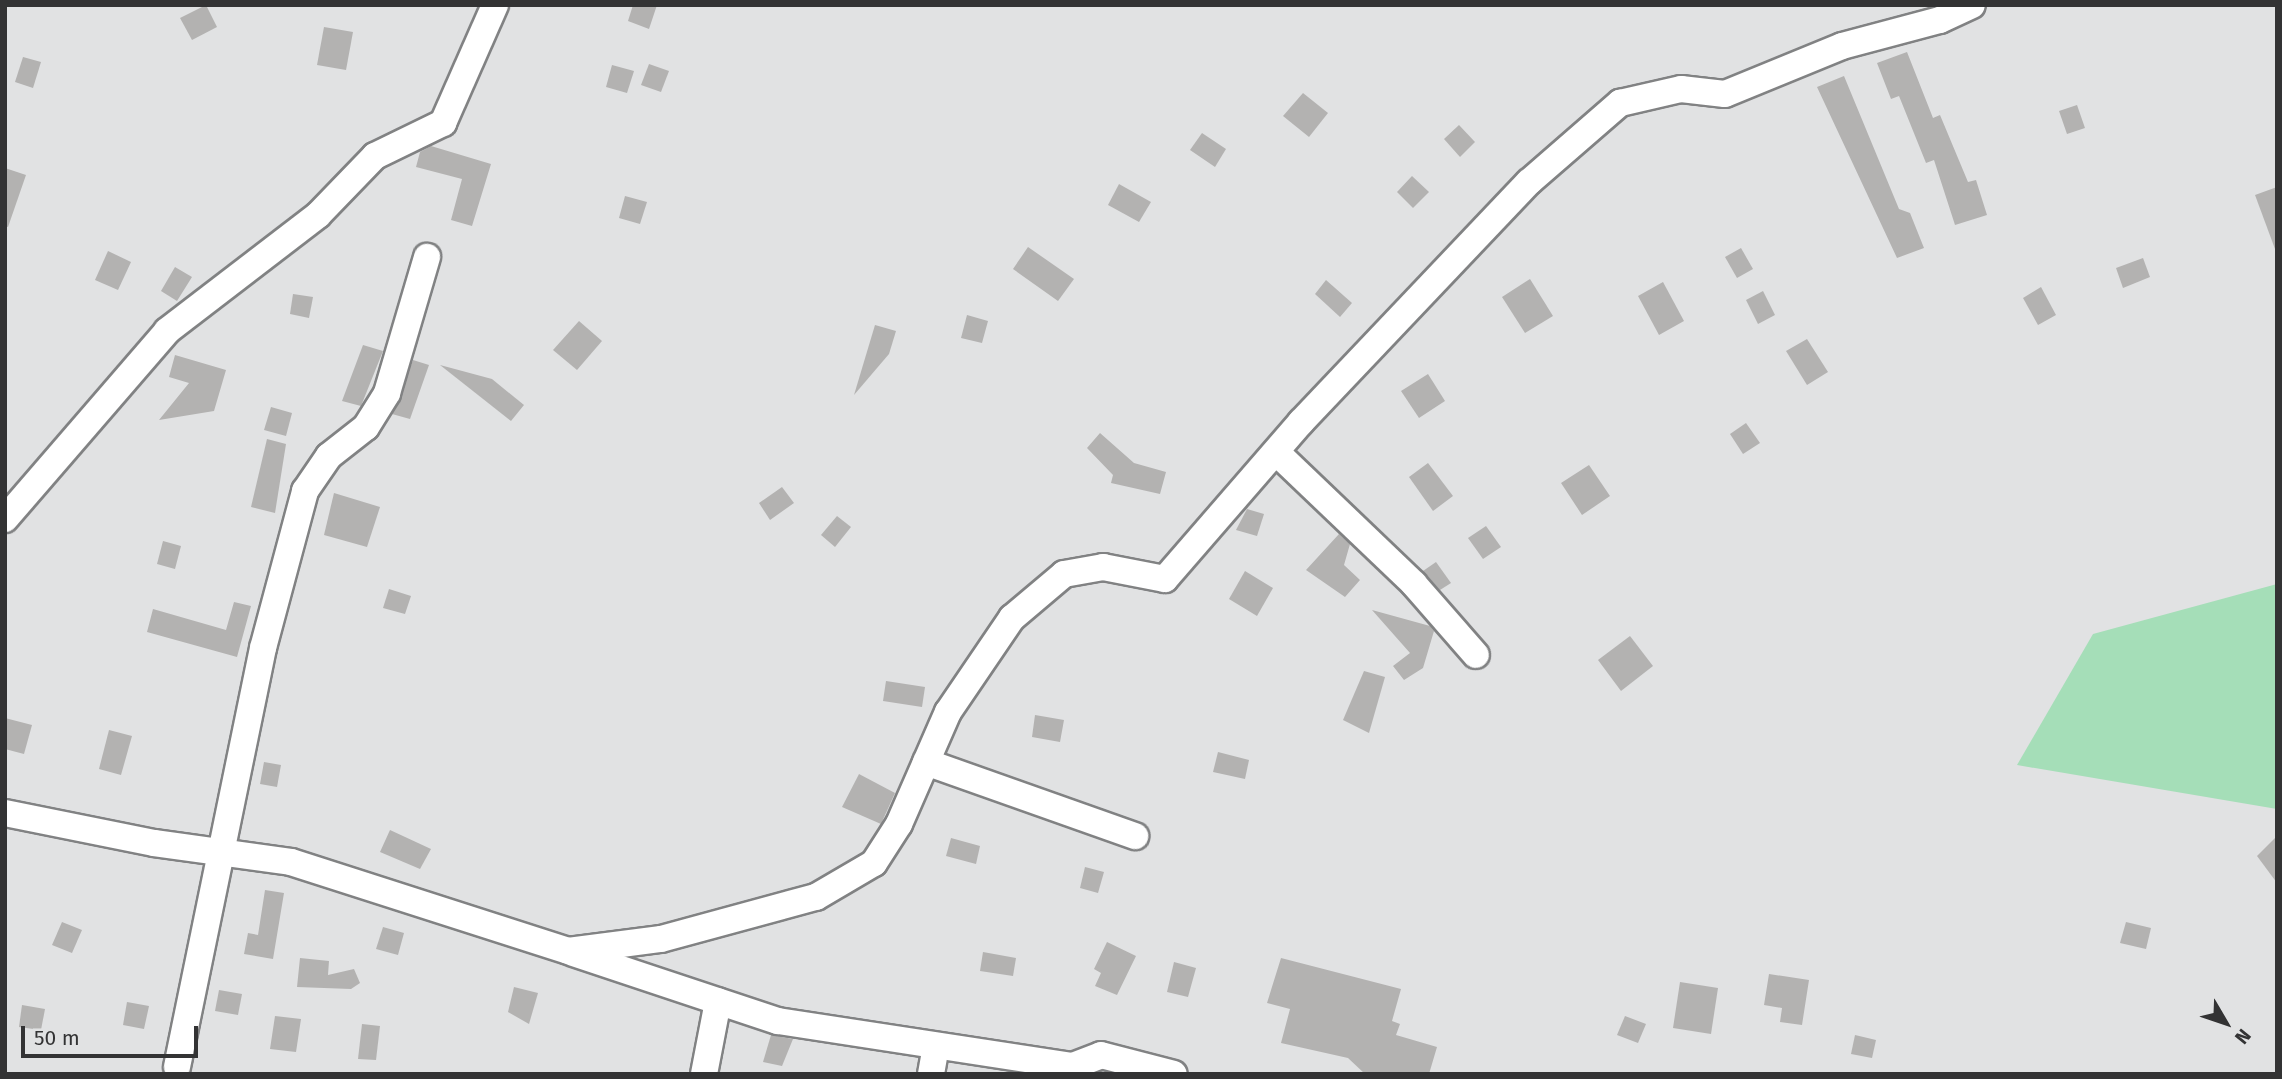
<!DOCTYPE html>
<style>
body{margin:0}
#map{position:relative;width:2282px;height:1079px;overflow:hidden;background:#e1e2e3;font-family:"Fira Sans",sans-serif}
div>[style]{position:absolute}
.green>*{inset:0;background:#a5deb8}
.building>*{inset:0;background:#b3b2b1}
.roads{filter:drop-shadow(2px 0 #818283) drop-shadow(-2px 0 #818283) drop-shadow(0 2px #818283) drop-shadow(0 -2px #818283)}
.street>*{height:26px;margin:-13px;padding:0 13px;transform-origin:13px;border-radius:13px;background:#fff}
span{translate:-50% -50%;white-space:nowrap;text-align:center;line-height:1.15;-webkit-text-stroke:6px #e1e2e3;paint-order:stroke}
.frame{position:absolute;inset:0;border:7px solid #333334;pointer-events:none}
.north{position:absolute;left:2191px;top:988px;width:70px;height:70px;-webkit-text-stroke:5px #e1e2e3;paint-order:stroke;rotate:129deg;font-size:19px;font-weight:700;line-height:28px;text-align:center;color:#333334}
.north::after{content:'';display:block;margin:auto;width:24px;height:32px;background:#333334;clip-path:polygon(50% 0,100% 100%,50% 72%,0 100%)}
.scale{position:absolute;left:21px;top:1026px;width:177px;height:32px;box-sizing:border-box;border:4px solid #333334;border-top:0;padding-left:9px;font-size:21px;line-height:24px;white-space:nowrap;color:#333334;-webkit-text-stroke:5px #e1e2e3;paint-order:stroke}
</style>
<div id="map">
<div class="green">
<i style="clip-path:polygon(2277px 584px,2277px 809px,2017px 765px,2093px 634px)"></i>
</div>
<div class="building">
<i style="clip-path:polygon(206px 5px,217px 27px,192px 40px,180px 18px)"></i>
<i style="clip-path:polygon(633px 5px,657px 5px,649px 29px,628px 21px)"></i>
<i style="clip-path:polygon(324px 27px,353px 32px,346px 70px,317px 65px)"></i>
<i style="clip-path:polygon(1907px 52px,1933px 118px,1940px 115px,1968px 182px,1976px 180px,1987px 215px,1955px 225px,1934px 160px,1926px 163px,1899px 96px,1891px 99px,1877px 63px)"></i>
<i style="clip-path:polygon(23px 57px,41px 62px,33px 88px,15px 82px)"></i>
<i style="clip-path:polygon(649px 64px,669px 71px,661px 92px,641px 85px)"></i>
<i style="clip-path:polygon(612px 65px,634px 71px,627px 93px,606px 87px)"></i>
<i style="clip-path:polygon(1844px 76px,1899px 209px,1910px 213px,1924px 248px,1897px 258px,1817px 87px)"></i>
<i style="clip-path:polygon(1303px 93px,1328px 113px,1309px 137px,1283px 116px)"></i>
<i style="clip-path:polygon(2077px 105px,2085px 128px,2067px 134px,2059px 111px)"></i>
<i style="clip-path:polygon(1459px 125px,1475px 142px,1460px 157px,1444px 139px)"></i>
<i style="clip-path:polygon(1202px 133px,1226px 149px,1215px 167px,1190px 150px)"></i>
<i style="clip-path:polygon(431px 146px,491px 164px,472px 226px,451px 220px,462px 179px,416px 167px,420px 152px)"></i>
<i style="clip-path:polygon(5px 168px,26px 175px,8px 227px,5px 226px)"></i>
<i style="clip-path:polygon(1412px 176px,1429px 192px,1413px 208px,1397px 192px)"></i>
<i style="clip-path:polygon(1119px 184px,1151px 202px,1139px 222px,1108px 205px)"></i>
<i style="clip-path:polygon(2277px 187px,2277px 249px,2275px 249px,2255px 195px)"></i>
<i style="clip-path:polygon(625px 196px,647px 202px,640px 224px,619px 218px)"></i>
<i style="clip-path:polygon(1028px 247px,1074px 279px,1058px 301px,1013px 269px)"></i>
<i style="clip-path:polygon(1741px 248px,1753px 269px,1737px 278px,1725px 257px)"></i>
<i style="clip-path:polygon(108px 251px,131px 262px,118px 290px,95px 280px)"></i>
<i style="clip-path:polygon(2143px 258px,2150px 277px,2123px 288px,2116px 268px)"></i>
<i style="clip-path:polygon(175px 267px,192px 277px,177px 301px,161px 291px)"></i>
<i style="clip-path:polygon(1530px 279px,1553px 316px,1525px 333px,1502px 297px)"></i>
<i style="clip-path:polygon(1326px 280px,1352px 303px,1340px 317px,1315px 294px)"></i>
<i style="clip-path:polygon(1663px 282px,1684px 321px,1659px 335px,1638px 296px)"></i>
<i style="clip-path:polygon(2041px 287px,2056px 315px,2038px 325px,2023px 298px)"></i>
<i style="clip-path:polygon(1763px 291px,1775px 315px,1758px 324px,1746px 300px)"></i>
<i style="clip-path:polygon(293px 294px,313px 297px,309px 318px,290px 314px)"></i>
<i style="clip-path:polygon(967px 315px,988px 321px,982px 343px,961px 338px)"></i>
<i style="clip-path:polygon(579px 321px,602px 341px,577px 370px,553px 350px)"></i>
<i style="clip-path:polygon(875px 325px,896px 331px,889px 354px,854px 395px)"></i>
<i style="clip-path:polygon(1807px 339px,1828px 372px,1807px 385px,1786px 351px)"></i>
<i style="clip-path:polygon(363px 345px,383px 351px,361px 406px,342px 401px)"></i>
<i style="clip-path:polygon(175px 355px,226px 370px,214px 411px,159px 420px,189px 383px,169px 377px)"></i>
<i style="clip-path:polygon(413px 360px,429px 365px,410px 419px,392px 414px)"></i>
<i style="clip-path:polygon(440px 365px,492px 379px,524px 405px,511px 421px)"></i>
<i style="clip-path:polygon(1428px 374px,1445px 401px,1419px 418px,1401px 391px)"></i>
<i style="clip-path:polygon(271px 407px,292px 413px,286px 436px,264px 430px)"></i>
<i style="clip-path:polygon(1746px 423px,1760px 443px,1743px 454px,1730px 434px)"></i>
<i style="clip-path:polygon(1100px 433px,1134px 463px,1166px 472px,1160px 494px,1111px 483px,1113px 475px,1087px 448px)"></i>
<i style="clip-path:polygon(267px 439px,286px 444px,275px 513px,251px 507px)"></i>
<i style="clip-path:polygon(1428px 463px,1453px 496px,1433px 511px,1409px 477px)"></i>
<i style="clip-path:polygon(1589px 465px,1610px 496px,1582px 515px,1561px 483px)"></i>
<i style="clip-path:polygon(782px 487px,794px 503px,770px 520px,759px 503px)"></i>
<i style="clip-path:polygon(334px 493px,380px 507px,367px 547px,324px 535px)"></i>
<i style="clip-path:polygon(1247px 509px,1264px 514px,1257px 536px,1236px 530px)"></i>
<i style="clip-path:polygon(837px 516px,851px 527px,835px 547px,821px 535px)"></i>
<i style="clip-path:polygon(1486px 526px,1501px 547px,1483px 559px,1468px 538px)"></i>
<i style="clip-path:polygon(1339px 534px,1350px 544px,1344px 565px,1360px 580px,1345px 597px,1306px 570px)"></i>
<i style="clip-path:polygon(163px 541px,181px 546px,175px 569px,157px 564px)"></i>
<i style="clip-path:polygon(1436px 562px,1451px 583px,1440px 590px,1423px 571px)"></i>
<i style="clip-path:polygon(1245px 571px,1273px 588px,1257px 616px,1229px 599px)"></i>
<i style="clip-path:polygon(389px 589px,411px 596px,405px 614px,383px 608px)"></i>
<i style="clip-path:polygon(234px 602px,251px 606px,237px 657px,147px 632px,153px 609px,226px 630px)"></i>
<i style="clip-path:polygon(1372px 610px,1430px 626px,1434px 631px,1423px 668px,1404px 680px,1393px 666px,1410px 653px)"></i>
<i style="clip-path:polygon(1630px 636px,1653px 666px,1621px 691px,1598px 660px)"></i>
<i style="clip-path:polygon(1364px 671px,1385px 677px,1369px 733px,1343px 720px)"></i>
<i style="clip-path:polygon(886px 681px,925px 687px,922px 707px,883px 701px)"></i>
<i style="clip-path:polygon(1035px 715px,1064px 720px,1060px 742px,1032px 737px)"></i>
<i style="clip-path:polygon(5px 718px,32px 725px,24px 754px,5px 749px)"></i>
<i style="clip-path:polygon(109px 730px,132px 736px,121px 775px,99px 769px)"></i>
<i style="clip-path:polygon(1218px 752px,1249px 760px,1245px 779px,1213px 772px)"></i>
<i style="clip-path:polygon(264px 762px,281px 765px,277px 787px,260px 784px)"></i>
<i style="clip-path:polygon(859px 774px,895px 793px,881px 824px,842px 807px)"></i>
<i style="clip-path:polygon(390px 830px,431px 849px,420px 869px,380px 852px)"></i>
<i style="clip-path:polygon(2277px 836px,2277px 883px,2257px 856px)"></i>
<i style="clip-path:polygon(951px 838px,980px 846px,976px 864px,946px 856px)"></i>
<i style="clip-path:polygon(1085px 867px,1104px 872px,1098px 893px,1080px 888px)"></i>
<i style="clip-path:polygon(265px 890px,284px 893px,273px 959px,244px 954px,248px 933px,258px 935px)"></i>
<i style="clip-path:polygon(62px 922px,82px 930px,72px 953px,52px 945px)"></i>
<i style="clip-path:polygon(2126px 922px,2151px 928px,2146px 949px,2120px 943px)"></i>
<i style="clip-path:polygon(383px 927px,404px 933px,398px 955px,376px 949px)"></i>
<i style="clip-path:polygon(1107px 942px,1136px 956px,1117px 995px,1095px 986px,1101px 973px,1094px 969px)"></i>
<i style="clip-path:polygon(983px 952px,1016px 958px,1013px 976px,980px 971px)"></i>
<i style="clip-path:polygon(300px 958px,329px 961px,328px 975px,354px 969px,360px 983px,351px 989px,297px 987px)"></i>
<i style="clip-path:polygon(1281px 958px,1401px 989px,1392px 1021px,1400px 1024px,1396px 1035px,1437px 1047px,1429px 1074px,1365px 1074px,1348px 1058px,1281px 1043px,1290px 1009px,1267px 1003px)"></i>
<i style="clip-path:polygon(1174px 962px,1196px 968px,1188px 997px,1167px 992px)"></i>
<i style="clip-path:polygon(1769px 974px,1809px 980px,1802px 1025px,1780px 1022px,1782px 1008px,1764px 1005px)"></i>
<i style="clip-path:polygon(1680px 982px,1718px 988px,1711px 1034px,1673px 1028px)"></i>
<i style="clip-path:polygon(514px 987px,538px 993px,529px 1024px,508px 1012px)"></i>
<i style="clip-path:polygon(219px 990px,242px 994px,238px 1015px,215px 1011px)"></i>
<i style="clip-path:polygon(127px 1002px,149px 1006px,144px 1029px,123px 1025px)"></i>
<i style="clip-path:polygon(22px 1005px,45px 1009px,41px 1030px,19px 1027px)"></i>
<i style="clip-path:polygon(275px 1016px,301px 1019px,296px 1052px,270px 1049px)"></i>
<i style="clip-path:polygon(1625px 1016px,1646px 1024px,1638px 1043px,1617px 1035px)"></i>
<i style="clip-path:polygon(362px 1024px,380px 1026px,376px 1060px,358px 1059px)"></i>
<i style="clip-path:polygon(771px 1035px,793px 1039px,782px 1066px,763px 1062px)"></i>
<i style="clip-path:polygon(1855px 1035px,1876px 1040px,1872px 1058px,1851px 1054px)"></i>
</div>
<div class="roads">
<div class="street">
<i style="left:1276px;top:452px;width:191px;rotate:43.7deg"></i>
<i style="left:1414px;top:584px;width:94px;rotate:48.9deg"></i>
<i style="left:5px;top:519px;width:248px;rotate:-49.2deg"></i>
<i style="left:167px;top:331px;width:190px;rotate:-37.5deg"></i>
<i style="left:318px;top:215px;width:82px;rotate:-46deg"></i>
<i style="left:375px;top:156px;width:76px;rotate:-25.9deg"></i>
<i style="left:443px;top:123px;width:129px;rotate:-66.2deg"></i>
<i style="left:926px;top:762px;width:222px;rotate:19.5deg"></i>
<i style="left:5px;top:813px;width:152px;rotate:11.4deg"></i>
<i style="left:154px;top:843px;width:138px;rotate:7.9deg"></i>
<i style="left:291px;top:862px;width:291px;rotate:17.8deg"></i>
<i style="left:568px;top:951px;width:94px;rotate:-7.4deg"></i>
<i style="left:661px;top:939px;width:161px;rotate:-15.2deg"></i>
<i style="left:816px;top:897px;width:67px;rotate:-30.4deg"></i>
<i style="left:874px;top:863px;width:46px;rotate:-57.3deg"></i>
<i style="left:899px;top:824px;width:122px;rotate:-66.4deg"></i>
<i style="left:948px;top:712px;width:114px;rotate:-55.8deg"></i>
<i style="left:1012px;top:618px;width:68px;rotate:-40.2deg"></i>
<i style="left:1064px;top:574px;width:40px;rotate:-10deg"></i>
<i style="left:1103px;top:567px;width:63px;rotate:11deg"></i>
<i style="left:1165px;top:579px;width:208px;rotate:-49.1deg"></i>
<i style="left:1301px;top:422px;width:331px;rotate:-46.5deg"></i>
<i style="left:1529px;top:182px;width:121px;rotate:-41deg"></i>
<i style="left:1620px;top:103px;width:63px;rotate:-12.9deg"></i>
<i style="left:1681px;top:89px;width:44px;rotate:6.5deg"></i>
<i style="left:1725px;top:94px;width:126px;rotate:-22.3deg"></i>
<i style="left:1842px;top:46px;width:101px;rotate:-14.9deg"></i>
<i style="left:1940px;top:20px;width:35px;rotate:-25deg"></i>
<i style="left:573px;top:953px;width:216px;rotate:18.4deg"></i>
<i style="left:778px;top:1021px;width:298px;rotate:8.7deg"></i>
<i style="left:1073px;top:1066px;width:30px;rotate:-21deg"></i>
<i style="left:1101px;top:1055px;width:75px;rotate:14.6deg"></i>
<i style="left:177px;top:1067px;width:428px;rotate:-78.4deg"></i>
<i style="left:263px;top:648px;width:163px;rotate:-75deg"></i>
<i style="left:305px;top:491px;width:42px;rotate:-55.6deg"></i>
<i style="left:329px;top:456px;width:47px;rotate:-38.1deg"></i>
<i style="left:366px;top:427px;width:40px;rotate:-58deg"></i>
<i style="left:387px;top:393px;width:142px;rotate:-73.6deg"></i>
<i style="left:704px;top:1074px;width:74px;rotate:-79.1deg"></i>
<i style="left:931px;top:1074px;width:27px;rotate:-80deg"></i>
</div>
</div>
<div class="frame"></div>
<div class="north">N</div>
<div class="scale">50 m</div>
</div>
